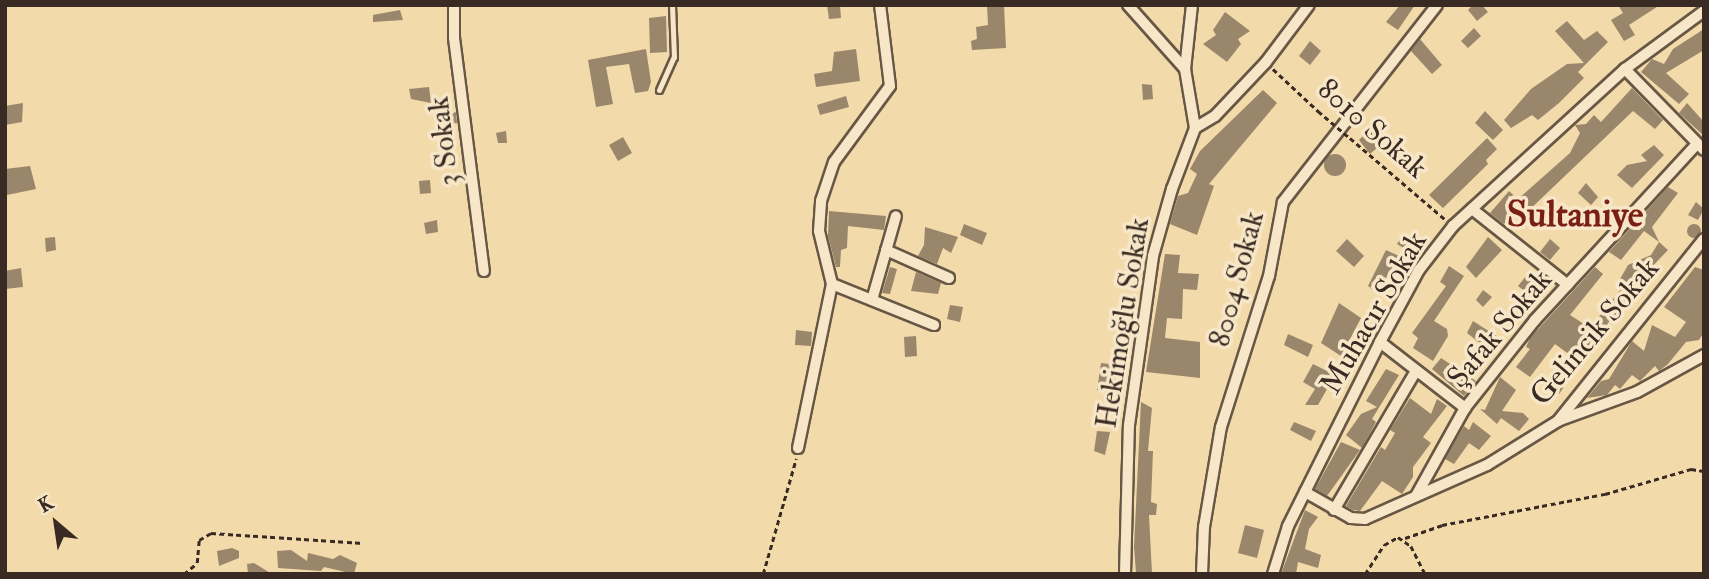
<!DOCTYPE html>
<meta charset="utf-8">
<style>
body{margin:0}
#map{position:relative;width:1709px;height:579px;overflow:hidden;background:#f3daab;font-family:"IM FELL Double Pica",serif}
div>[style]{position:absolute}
.building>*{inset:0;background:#9a866a}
.round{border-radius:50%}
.path>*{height:2.5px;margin-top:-1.25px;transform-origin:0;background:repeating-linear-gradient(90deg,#392b23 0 5px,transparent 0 8.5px)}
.roads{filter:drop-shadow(2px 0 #685745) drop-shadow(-2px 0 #685745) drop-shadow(0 2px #685745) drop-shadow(0 -2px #685745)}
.service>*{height:5px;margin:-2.5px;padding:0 2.5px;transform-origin:2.5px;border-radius:2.5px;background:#f7e7c8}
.minor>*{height:10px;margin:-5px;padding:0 5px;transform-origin:5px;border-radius:5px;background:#f7e7c8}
.path-bridge>*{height:2.5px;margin-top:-1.25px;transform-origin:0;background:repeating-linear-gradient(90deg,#392b23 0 5px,transparent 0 8.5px)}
span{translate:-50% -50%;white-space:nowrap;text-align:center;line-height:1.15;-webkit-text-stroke:7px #f7e7c8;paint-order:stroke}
.street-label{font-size:30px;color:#392b23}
.district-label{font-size:37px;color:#7a1f14;font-weight:700}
.frame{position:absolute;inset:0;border:7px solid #392b23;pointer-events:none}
.north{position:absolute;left:21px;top:488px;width:70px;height:70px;-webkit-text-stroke:5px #f7e7c8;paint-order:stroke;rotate:331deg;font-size:19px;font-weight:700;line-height:28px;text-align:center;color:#392b23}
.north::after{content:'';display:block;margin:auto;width:24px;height:32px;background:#392b23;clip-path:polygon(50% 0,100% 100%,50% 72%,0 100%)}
</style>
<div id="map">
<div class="building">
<i style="clip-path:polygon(827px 5px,840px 5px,841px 18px,829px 19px)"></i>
<i style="clip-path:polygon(987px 5px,1004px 5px,1006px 48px,972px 50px,971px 41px,977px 39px,976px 27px,988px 25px)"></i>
<i style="clip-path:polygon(1400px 5px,1415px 5px,1398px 30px,1386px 22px)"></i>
<i style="clip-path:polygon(1473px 5px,1482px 5px,1488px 12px,1477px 21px,1468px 10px)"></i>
<i style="clip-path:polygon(1618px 5px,1660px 5px,1629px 25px,1635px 35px,1624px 41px,1611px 20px,1623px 13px)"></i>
<i style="clip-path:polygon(400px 10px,403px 20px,373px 22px,373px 15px)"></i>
<i style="clip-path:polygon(1225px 12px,1250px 31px,1238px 39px,1241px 44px,1227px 62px,1203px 44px,1216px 35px,1213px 30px)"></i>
<i style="clip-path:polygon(666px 16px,667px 52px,650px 53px,649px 18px)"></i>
<i style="clip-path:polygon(1567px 21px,1584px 40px,1597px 31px,1608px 42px,1578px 72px,1584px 78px,1559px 103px,1538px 120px,1532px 115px,1511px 128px,1504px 120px,1531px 89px,1567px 64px,1584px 63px,1555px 31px)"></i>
<i style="clip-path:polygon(1474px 28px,1481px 36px,1468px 48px,1461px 41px)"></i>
<i style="clip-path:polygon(1704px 29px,1704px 50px,1666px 73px,1689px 94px,1679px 104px,1641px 72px,1652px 59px,1664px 64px,1673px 49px)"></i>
<i style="clip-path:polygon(1420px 39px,1442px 65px,1432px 74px,1411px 51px)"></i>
<i style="clip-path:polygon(1310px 41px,1321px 51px,1310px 65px,1299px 56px)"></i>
<i style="clip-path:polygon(646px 49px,651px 82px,648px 91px,635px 93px,629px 64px,606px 67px,613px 104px,596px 107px,588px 60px)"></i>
<i style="clip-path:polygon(856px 49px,860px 81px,816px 87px,814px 74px,832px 71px,834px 52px)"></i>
<i style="clip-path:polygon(1142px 84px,1152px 85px,1153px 99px,1143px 100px)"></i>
<i style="clip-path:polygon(429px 87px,431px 103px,411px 99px,409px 89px)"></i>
<i style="clip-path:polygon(1632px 88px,1663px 120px,1655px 129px,1633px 111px,1525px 214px,1519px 209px,1504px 224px,1490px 213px,1509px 191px,1518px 199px,1570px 153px,1580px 133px,1575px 125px,1586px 124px,1594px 115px,1601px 122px)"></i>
<i style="clip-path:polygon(1263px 90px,1277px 103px,1209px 184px,1214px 186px,1197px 235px,1170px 224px,1178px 196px,1188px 193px,1197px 174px,1190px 169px,1200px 151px)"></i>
<i style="clip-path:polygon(846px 96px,849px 107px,820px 115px,817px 105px)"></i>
<i style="clip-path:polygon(23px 103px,22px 122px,5px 125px,5px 106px)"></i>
<i style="clip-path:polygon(1687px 103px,1704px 122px,1704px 136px,1679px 113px)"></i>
<i style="clip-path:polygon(1485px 111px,1503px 130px,1493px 140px,1475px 123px)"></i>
<i style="clip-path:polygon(456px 112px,457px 123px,444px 125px,443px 117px)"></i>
<i style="clip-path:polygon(1374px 125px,1387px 139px,1370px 154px,1359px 140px)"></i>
<i style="clip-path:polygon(506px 131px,507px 143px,498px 143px,496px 133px)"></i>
<i style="clip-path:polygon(623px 137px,632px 153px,618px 161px,609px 145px)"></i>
<i style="clip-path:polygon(1487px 138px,1497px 149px,1486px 160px,1488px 164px,1443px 208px,1429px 195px)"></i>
<i style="clip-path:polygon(1654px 145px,1664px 155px,1632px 188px,1617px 175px,1627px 165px,1647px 161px,1641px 155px)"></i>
<i style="clip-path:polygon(1405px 154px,1418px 166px,1411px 175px,1397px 162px)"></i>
<i class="round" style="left:1324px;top:154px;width:22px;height:22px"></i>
<i style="clip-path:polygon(30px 166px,36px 189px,7px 195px,5px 169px)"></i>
<i style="clip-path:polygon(430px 180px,431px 193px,420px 194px,419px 181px)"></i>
<i style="clip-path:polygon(1586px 183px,1598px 197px,1591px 205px,1578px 193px)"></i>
<i style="clip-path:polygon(1668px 187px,1678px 193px,1652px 227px,1659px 242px,1644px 231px,1621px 260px,1609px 252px)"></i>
<i style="clip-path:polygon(1696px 202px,1704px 209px,1698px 220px,1688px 215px)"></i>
<i style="clip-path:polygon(829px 211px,886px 216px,884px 230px,848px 226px,847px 248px,841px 250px,840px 267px,836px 267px,828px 236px)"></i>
<i style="clip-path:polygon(437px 220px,438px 232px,426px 234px,424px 223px)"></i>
<i style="clip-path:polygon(964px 224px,987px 233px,982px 245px,960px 235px)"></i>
<i class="round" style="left:1687px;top:224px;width:14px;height:14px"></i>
<i style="clip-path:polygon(925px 227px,958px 237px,951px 253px,943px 248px,937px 264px,918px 256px,924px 245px)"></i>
<i style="clip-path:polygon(1404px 233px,1410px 236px,1405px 249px,1397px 244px)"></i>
<i style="clip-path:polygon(55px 237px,56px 250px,46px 252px,45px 238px)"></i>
<i style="clip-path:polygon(1488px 237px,1502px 250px,1476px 278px,1466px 267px)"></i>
<i style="clip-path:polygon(1347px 239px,1364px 256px,1354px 267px,1336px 251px)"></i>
<i style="clip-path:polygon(1550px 239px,1560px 248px,1550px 260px,1540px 252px)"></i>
<i style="clip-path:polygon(1659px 242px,1668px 250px,1646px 273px,1628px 304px,1616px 318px,1613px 316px,1559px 394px,1549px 386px,1570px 355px,1555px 344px,1530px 377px,1516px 367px,1530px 349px,1526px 347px,1530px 338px,1595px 267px,1603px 274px,1570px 315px,1590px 328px,1626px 283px,1620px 279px,1628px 265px,1651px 255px)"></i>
<i style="clip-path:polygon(1386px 250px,1399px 256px,1377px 293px,1368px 286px)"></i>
<i style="clip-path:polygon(1165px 254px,1180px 255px,1178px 273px,1199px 274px,1197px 290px,1183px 289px,1182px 319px,1167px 318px,1165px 338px,1200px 342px,1200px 378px,1146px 372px)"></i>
<i style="clip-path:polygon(1449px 266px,1464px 276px,1434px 321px,1447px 329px,1448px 336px,1433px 361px,1413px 348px,1418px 338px,1412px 333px,1446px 286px,1440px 282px)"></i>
<i style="clip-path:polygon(890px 267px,897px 269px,890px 294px,882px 293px)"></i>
<i style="clip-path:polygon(1695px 267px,1704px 270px,1704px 332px,1699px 340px,1686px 342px,1668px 364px,1659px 371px,1655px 366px,1640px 381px,1632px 375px,1620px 389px,1615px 385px,1607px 395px,1587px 398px,1601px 381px,1609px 379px,1632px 341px,1644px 351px,1652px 325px,1675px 337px,1686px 322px,1664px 307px)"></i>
<i style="clip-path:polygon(21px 268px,23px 287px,5px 289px,5px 271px)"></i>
<i style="clip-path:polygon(1530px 271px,1546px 284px,1522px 317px,1513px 309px,1526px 292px,1518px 286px)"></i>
<i style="clip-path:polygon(916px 272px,941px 283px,938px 294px,911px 291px)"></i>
<i style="clip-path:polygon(1483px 290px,1492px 297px,1483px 307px,1476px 300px)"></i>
<i style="clip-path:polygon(1339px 303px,1361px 318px,1341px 356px,1321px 343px)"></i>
<i style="clip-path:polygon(950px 305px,963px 307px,960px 322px,947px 319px)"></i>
<i style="clip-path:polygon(1473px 321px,1498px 337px,1490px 351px,1467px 333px)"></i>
<i style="clip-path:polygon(796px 330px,812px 332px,811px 346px,795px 345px)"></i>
<i style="clip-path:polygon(1288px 334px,1313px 345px,1308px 357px,1284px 345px)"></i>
<i style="clip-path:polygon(916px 336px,917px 356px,905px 357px,904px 337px)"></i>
<i style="clip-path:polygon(1441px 358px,1476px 381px,1464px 396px,1432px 369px)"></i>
<i style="clip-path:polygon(1101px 363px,1117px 365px,1113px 394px,1097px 390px)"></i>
<i style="clip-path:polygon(1313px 364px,1335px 375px,1318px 405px,1305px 405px,1315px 389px,1303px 382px)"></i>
<i style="clip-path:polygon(1386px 369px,1399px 375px,1372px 419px,1376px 422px,1362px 448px,1346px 435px,1361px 414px,1377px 407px,1366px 401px)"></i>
<i style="clip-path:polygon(1500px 377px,1516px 390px,1502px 411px,1523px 413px,1529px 419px,1519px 431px,1501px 418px,1497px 424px,1480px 409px,1485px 410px)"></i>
<i style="clip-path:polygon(1410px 398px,1431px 414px,1437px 399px,1447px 406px,1423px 437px,1431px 443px,1413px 467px,1413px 477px,1402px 494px,1382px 481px,1360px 511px,1353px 510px,1346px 506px,1381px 447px,1385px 450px,1395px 433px,1390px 430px)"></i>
<i style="clip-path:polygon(1141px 402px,1152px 408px,1148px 451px,1153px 451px,1151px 502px,1157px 504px,1156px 515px,1149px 515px,1152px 573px,1136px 573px,1134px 547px)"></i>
<i style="clip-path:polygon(1294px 422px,1316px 431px,1311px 441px,1290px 430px)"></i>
<i style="clip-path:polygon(1473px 422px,1491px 436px,1479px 450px,1469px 443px,1454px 464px,1445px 459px,1464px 426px,1469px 430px)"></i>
<i style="clip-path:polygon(1097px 431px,1110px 432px,1105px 455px,1094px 451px)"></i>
<i style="clip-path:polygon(1341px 442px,1360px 450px,1327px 496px,1315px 489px)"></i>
<i style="clip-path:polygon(1305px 510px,1318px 517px,1309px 529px,1305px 549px,1321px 555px,1318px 568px,1298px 562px,1296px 574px,1281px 574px)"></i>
<i style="clip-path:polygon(1245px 525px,1264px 530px,1257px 558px,1238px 553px)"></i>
<i style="clip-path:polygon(232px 548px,239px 551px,239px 558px,219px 566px,217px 551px)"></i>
<i style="clip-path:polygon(291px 550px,307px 561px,308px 553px,333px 559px,340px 555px,357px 563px,354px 574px,324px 567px,321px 571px,278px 568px,277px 551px)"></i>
<i style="clip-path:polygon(254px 563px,272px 574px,248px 574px,247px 564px)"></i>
</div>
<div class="path">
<i style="left:1273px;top:69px;width:62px;rotate:43deg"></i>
<i style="left:1350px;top:138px;width:126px;rotate:40.5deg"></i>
<i style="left:1405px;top:538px;width:39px;rotate:-19deg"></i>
<i style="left:1442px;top:525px;width:166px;rotate:-10.8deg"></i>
<i style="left:1605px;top:494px;width:90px;rotate:-16.2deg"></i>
<i style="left:1691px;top:469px;width:13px;rotate:9deg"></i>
<i style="left:184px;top:574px;width:17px;rotate:-40deg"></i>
<i style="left:197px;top:563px;width:23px;rotate:-85deg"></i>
<i style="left:199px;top:540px;width:14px;rotate:-30deg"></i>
<i style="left:211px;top:533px;width:152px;rotate:3.8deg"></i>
<i style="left:763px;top:574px;width:120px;rotate:-74deg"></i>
<i style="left:1365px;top:574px;width:35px;rotate:-57deg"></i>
<i style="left:1384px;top:545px;width:16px;rotate:-30deg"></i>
<i style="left:1398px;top:537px;width:16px;rotate:35deg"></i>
<i style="left:1411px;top:546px;width:31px;rotate:63deg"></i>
</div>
<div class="roads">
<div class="service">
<i style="left:659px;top:90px;width:36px;rotate:-66deg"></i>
<i style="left:674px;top:57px;width:52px;rotate:-92.2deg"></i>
</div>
<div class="minor">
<i style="left:454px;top:5px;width:33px;rotate:90deg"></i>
<i style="left:454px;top:38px;width:235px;rotate:82.7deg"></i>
<i style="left:1128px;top:5px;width:86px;rotate:48.3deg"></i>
<i style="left:1192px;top:5px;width:64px;rotate:96.2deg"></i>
<i style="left:1185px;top:69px;width:60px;rotate:80.4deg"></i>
<i style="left:1625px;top:69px;width:113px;rotate:45.7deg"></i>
<i style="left:1472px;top:209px;width:122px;rotate:38.4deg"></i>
<i style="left:886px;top:250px;width:69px;rotate:24deg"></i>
<i style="left:832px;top:284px;width:110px;rotate:21.9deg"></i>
<i style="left:872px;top:300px;width:87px;rotate:-74.1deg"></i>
<i style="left:1380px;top:342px;width:108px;rotate:37.8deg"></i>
<i style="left:1560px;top:420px;width:82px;rotate:-20deg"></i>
<i style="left:1637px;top:392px;width:77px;rotate:-28.9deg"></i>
<i style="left:798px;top:448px;width:167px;rotate:-78.3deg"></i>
<i style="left:832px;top:284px;width:55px;rotate:-103.8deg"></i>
<i style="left:819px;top:231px;width:30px;rotate:-86deg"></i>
<i style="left:821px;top:201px;width:41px;rotate:-71.6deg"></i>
<i style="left:834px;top:162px;width:94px;rotate:-53.6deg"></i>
<i style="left:890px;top:86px;width:82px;rotate:-97deg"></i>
<i style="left:1305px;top:492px;width:53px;rotate:29.5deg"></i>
<i style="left:1351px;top:518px;width:14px;rotate:4deg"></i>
<i style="left:1365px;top:519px;width:133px;rotate:-23.9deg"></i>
<i style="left:1487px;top:465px;width:84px;rotate:-31.8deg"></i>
<i style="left:1558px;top:421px;width:233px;rotate:-51.3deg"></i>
<i style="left:1416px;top:496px;width:101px;rotate:-60.9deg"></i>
<i style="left:1465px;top:408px;width:112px;rotate:-51.5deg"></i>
<i style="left:1535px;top:320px;width:239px;rotate:-47.4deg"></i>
<i style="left:1334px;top:510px;width:161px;rotate:-59.5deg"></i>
<i style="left:1125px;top:574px;width:149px;rotate:-88.5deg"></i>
<i style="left:1129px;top:425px;width:171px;rotate:-81.9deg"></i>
<i style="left:1153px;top:256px;width:70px;rotate:-74.2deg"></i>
<i style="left:1172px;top:189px;width:65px;rotate:-69.3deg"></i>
<i style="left:1195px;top:128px;width:23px;rotate:-31deg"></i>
<i style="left:1215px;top:116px;width:74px;rotate:-46.6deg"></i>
<i style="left:1266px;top:62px;width:71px;rotate:-53deg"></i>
<i style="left:1202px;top:574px;width:47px;rotate:-87.6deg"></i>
<i style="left:1204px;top:527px;width:101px;rotate:-80.4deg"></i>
<i style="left:1221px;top:427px;width:158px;rotate:-72.4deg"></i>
<i style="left:1269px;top:276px;width:75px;rotate:-79.3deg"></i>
<i style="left:1283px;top:202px;width:250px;rotate:-52deg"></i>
<i style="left:1273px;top:574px;width:50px;rotate:-72.6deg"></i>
<i style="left:1288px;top:526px;width:206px;rotate:-63.4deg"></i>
<i style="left:1380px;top:342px;width:82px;rotate:-61.6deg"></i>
<i style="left:1419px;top:270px;width:56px;rotate:-52.3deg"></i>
<i style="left:1453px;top:226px;width:233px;rotate:-42.4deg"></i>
<i style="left:1625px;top:69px;width:98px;rotate:-36.3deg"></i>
</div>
</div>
<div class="path-bridge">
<i style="left:1318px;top:111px;width:42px;rotate:40.2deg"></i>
</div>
<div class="street-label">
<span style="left:1372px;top:129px;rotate:41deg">8010 Sokak</span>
<span style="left:444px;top:141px;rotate:-97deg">3 Sokak</span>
<span style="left:1237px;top:279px;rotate:-75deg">8004 Sokak</span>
<span style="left:1374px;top:313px;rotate:-60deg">Muhacır Sokak</span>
<span style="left:1123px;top:323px;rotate:-81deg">Hekimoğlu Sokak</span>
<span style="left:1500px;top:329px;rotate:-50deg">Şafak Sokak</span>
<span style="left:1595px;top:332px;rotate:-50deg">Gelincik Sokak</span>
</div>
<div class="district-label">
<span style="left:1575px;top:215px">Sultaniye</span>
</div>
<div class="frame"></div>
<div class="north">K</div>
</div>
